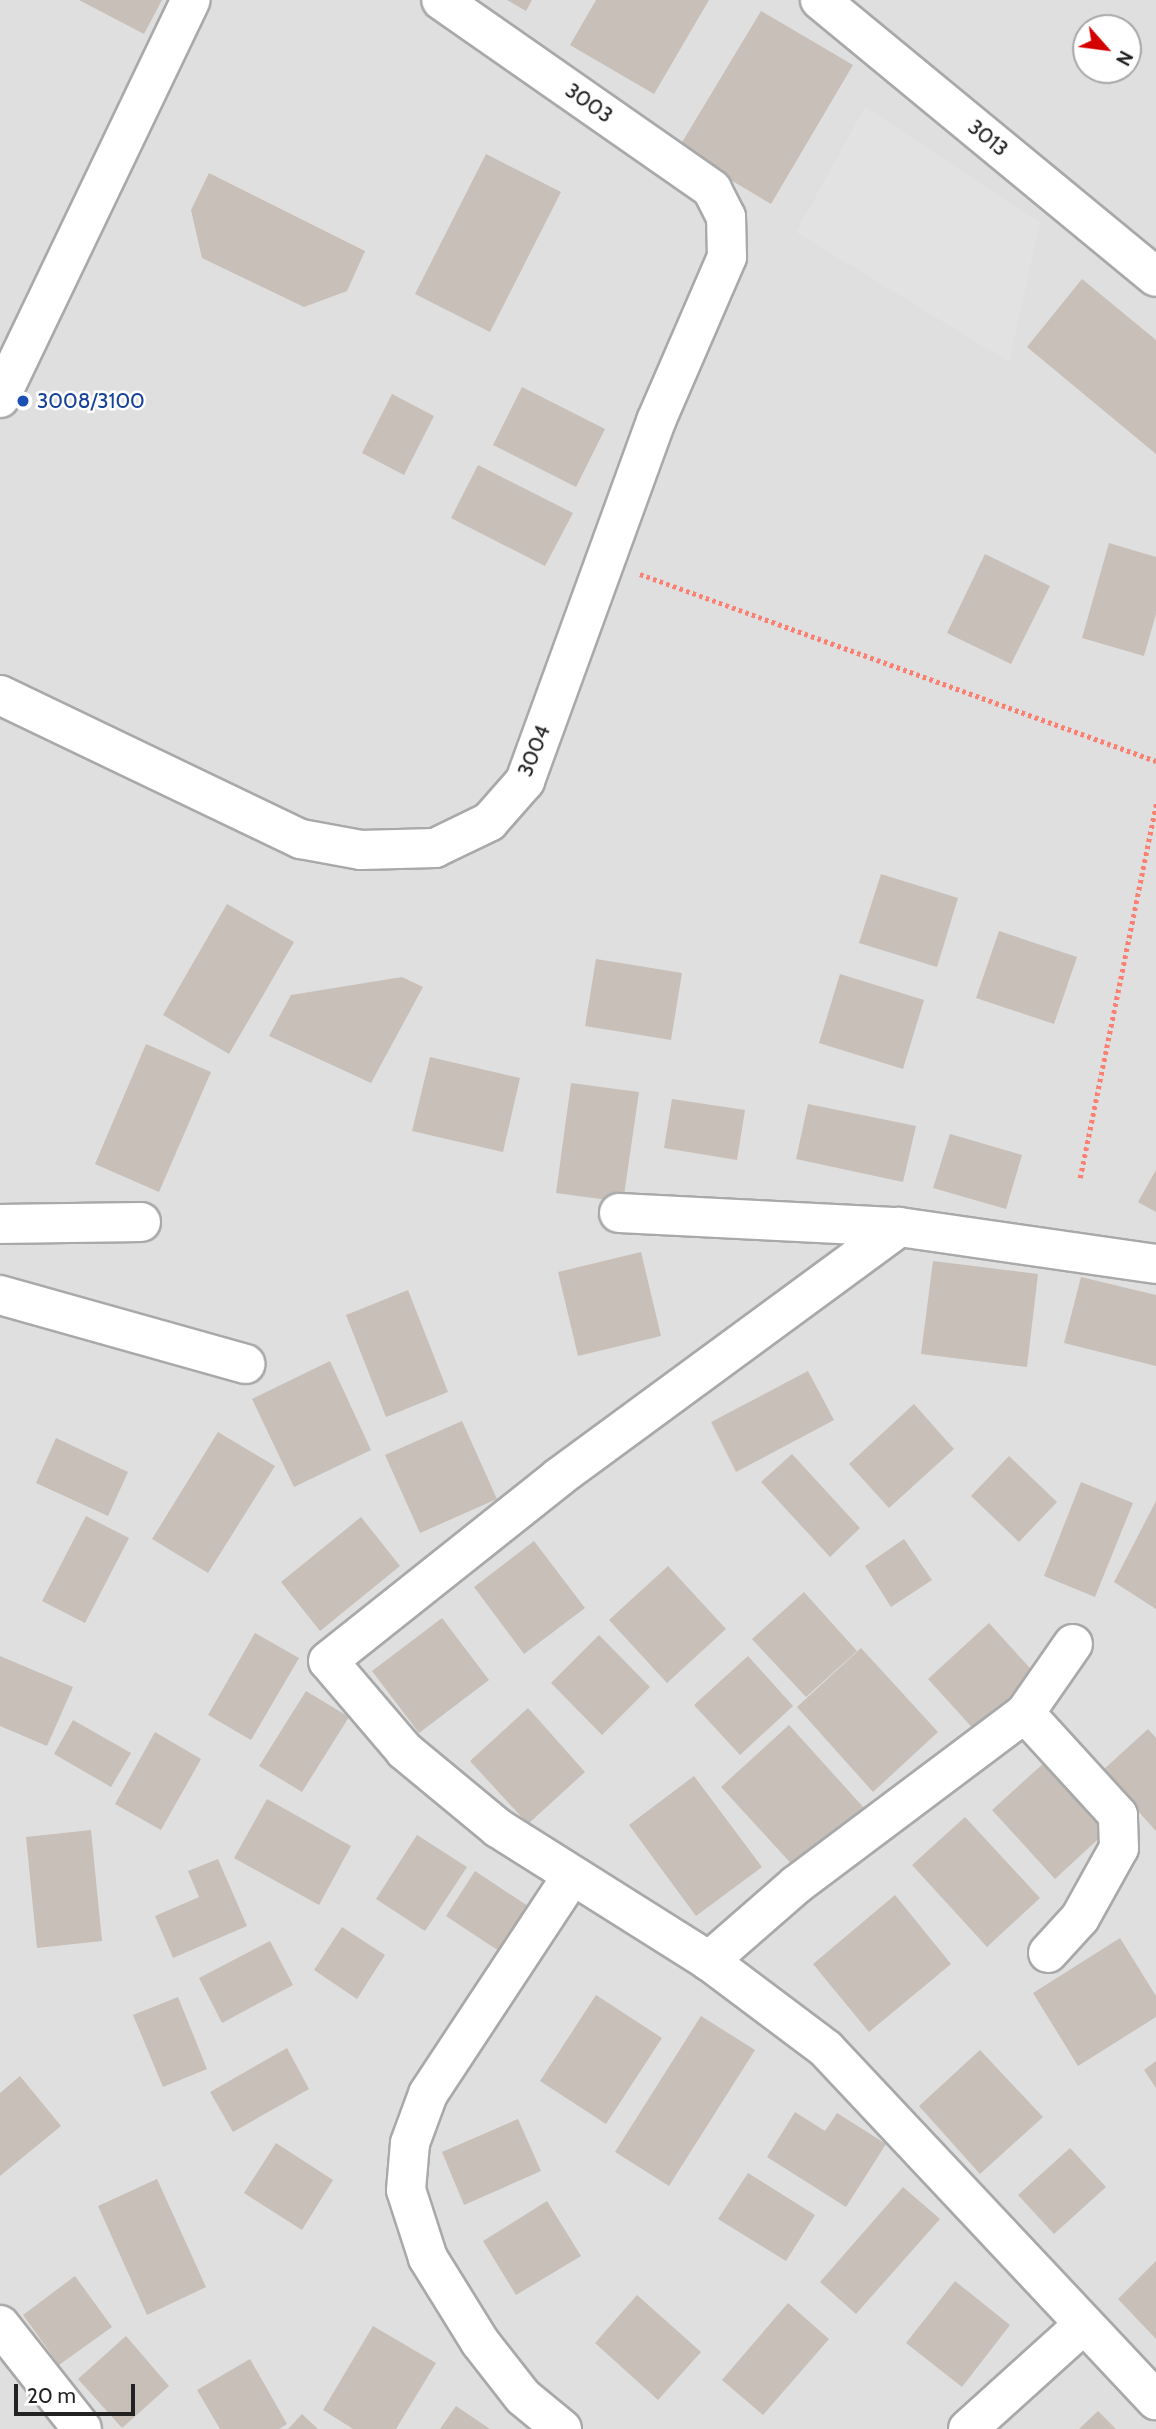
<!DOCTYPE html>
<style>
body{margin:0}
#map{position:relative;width:1156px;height:2429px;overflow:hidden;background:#f2efe9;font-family:Cabin,sans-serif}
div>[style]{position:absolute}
.residential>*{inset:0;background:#e0dfdf}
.parking>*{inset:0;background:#e2e2e2}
.building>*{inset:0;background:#c7bfb8}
.path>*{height:4.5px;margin-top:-2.25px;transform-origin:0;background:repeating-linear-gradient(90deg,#fa8072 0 3.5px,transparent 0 7px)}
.roads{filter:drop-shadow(2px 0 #a9a9a9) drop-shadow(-2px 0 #a9a9a9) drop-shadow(0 2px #a9a9a9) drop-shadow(0 -2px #a9a9a9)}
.minor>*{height:38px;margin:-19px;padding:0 19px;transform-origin:19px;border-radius:19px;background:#fff}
.dots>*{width:19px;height:19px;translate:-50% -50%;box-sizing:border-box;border:4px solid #fff;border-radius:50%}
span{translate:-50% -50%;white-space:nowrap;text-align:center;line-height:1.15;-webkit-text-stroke:5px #fff;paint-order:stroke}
.street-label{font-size:21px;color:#222}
.transit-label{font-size:21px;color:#164399}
.left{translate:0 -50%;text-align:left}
.north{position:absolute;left:1072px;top:14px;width:70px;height:70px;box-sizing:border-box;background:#fff;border:2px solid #a7a7a7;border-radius:50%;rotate:118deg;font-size:19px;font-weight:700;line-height:28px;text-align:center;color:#222}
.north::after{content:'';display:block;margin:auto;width:24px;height:32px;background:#d40000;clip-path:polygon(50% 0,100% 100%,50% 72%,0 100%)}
.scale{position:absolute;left:14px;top:2384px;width:121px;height:32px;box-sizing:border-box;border:4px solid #222;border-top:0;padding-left:9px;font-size:21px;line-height:24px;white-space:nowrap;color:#222;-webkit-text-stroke:5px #fff;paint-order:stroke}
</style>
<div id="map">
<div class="residential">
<i style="clip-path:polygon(evenodd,0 0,1156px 0,1156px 2429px,0 2429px,0 0,1086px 28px,1128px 28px,1128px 70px,1086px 70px,1086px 28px)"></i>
</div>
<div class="parking">
<i style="clip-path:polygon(865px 107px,1040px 222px,1009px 362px,796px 232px)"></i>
</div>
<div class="building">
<i style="clip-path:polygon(79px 0,162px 0,144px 34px)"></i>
<i style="clip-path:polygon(507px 0,532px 0,526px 11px)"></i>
<i style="clip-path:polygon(596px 0,709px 0,654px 94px,570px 45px)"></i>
<i style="clip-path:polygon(761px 11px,853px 65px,771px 204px,678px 149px)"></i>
<i style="clip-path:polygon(486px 154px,561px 192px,490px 332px,415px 294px)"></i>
<i style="clip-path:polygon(209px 173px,365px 251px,347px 291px,304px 307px,202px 258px,191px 210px)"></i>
<i style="clip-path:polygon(1082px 279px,1156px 340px,1156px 454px,1027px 347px)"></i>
<i style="clip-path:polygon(522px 387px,605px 429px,576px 487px,493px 445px)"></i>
<i style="clip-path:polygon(392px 394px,434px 416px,404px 475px,362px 453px)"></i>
<i style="clip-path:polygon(478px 465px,573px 513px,545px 566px,451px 518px)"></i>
<i style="clip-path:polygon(1109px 543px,1156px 557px,1156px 614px,1144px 656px,1082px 638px)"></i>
<i style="clip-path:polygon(985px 554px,1050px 586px,1011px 664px,947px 633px)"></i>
<i style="clip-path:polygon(881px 874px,958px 898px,937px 967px,859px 943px)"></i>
<i style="clip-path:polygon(227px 904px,294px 942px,229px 1054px,163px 1015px)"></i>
<i style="clip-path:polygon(999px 931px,1077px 957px,1054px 1024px,976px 998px)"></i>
<i style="clip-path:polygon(596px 959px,682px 973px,671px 1040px,585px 1026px)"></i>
<i style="clip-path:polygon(840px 974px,924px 1000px,903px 1069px,819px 1043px)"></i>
<i style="clip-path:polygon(402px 977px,423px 987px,371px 1083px,269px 1036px,291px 995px)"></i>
<i style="clip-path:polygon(146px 1044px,211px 1072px,159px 1192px,95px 1164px)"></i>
<i style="clip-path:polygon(430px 1057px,520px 1078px,503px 1152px,412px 1131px)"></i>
<i style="clip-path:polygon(571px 1083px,639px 1092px,623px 1202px,556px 1193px)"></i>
<i style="clip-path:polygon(672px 1099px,745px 1110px,737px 1160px,664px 1148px)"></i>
<i style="clip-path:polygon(808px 1104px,916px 1126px,903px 1182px,796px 1159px)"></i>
<i style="clip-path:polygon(950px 1134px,1022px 1155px,1006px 1209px,933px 1188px)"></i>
<i style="clip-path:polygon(1156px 1170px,1156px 1212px,1138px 1202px)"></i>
<i style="clip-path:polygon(641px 1252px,661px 1336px,578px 1356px,558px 1272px)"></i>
<i style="clip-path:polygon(933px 1261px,1038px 1274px,1027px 1367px,921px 1354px)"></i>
<i style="clip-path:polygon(1081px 1277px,1156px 1295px,1156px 1366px,1064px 1343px)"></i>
<i style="clip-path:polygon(408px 1290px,448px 1392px,386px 1417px,346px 1315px)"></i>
<i style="clip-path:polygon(330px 1361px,371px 1450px,294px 1487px,252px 1399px)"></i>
<i style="clip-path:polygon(808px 1371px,834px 1420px,736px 1472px,711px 1422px)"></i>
<i style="clip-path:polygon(914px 1404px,954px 1449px,889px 1508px,849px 1464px)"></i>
<i style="clip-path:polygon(462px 1421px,497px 1499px,420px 1533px,385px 1455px)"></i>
<i style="clip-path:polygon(218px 1432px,275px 1466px,208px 1573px,152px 1539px)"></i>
<i style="clip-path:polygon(56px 1438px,128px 1472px,108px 1516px,36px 1483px)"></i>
<i style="clip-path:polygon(792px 1454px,860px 1528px,830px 1557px,761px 1482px)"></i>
<i style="clip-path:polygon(1009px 1456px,1057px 1502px,1019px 1542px,971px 1496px)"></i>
<i style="clip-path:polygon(1081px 1482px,1133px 1503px,1095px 1597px,1044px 1576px)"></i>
<i style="clip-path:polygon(1156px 1501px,1156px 1609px,1114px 1582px)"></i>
<i style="clip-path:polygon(86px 1516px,129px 1538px,85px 1623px,42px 1601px)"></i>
<i style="clip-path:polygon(361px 1517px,400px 1566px,320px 1631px,281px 1582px)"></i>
<i style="clip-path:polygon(904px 1539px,932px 1580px,891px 1607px,865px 1566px)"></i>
<i style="clip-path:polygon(534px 1541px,585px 1608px,524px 1654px,474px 1587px)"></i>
<i style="clip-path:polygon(668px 1566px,726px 1629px,667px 1683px,609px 1620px)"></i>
<i style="clip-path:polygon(804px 1592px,857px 1651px,806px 1697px,752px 1639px)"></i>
<i style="clip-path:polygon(442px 1618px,489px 1680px,419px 1733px,372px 1671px)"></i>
<i style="clip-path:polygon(989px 1623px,1039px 1678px,978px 1734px,928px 1679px)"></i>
<i style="clip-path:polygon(255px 1633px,299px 1658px,251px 1740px,208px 1715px)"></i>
<i style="clip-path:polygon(599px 1635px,650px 1687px,602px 1735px,551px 1683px)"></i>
<i style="clip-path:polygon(861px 1648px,938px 1732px,873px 1792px,797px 1707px)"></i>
<i style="clip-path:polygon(0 1656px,73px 1687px,47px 1746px,0 1726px)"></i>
<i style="clip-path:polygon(748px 1656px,793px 1706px,740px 1755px,694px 1705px)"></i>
<i style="clip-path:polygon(306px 1691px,349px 1717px,302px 1792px,259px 1766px)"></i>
<i style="clip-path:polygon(528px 1708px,585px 1772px,528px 1824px,470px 1761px)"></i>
<i style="clip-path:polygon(73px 1720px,131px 1753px,111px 1787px,54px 1754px)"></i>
<i style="clip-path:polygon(789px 1725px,864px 1808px,797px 1870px,721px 1787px)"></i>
<i style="clip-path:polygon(1148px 1729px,1156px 1738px,1156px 1831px,1102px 1771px)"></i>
<i style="clip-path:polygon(155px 1732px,201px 1759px,161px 1830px,115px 1804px)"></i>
<i style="clip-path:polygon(1045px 1762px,1108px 1830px,1055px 1879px,992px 1810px)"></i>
<i style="clip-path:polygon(694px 1776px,762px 1867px,696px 1916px,629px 1825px)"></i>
<i style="clip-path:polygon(267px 1799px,351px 1846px,319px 1905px,234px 1858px)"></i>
<i style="clip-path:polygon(965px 1817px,1040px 1898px,987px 1947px,912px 1865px)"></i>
<i style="clip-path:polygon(91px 1830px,102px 1941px,37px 1948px,26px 1837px)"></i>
<i style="clip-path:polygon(417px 1835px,467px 1867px,425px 1931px,376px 1899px)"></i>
<i style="clip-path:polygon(218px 1859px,247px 1926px,173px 1958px,155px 1916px,199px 1897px,188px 1871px)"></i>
<i style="clip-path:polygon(475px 1871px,537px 1912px,508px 1957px,446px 1916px)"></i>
<i style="clip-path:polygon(895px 1895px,951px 1964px,869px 2032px,813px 1964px)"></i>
<i style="clip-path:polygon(342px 1927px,385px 1955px,357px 1999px,314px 1970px)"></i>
<i style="clip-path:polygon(1120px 1938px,1156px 1996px,1156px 2017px,1078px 2066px,1033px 1993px)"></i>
<i style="clip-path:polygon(270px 1941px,293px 1985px,222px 2023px,199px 1978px)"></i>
<i style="clip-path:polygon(596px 1995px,662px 2038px,606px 2124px,540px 2081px)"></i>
<i style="clip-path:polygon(178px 1997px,207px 2069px,163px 2087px,133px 2015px)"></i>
<i style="clip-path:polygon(701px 2016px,755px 2050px,669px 2186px,615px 2152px)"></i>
<i style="clip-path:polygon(287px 2048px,309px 2089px,233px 2132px,210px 2092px)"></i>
<i style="clip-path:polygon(980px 2050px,1043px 2117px,980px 2174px,919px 2106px)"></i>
<i style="clip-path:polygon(1156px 2061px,1156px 2088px,1144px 2070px)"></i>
<i style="clip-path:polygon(20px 2076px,61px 2126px,0 2176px,0 2093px)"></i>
<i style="clip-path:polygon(795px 2112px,825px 2131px,837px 2113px,886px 2144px,846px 2207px,767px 2157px)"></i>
<i style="clip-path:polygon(518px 2119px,541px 2171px,464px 2205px,442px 2152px)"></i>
<i style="clip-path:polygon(276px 2143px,333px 2180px,302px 2230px,244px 2193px)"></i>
<i style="clip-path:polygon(1070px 2148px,1106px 2187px,1054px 2234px,1018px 2195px)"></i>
<i style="clip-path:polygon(748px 2173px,815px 2215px,786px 2261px,718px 2219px)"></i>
<i style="clip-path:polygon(157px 2179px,206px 2287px,147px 2315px,98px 2206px)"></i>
<i style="clip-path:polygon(903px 2187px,940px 2219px,856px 2314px,820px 2282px)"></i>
<i style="clip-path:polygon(547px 2201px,581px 2256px,516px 2295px,483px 2241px)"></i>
<i style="clip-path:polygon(1156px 2261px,1156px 2339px,1118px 2299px)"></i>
<i style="clip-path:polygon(75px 2276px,112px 2327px,59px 2365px,23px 2315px)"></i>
<i style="clip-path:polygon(955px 2281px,1010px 2325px,962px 2387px,906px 2343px)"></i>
<i style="clip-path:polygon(637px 2295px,701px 2352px,658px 2400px,595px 2343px)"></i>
<i style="clip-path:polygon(788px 2303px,829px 2339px,763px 2415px,722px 2380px)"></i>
<i style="clip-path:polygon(373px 2326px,436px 2363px,396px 2429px,353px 2429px,323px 2410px)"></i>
<i style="clip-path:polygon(126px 2336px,169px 2386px,122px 2428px,78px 2379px)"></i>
<i style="clip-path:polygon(250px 2359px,287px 2424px,279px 2429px,220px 2429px,197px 2390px)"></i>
<i style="clip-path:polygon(456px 2406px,490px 2429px,440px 2429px)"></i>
<i style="clip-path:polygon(1098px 2411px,1116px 2429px,1079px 2429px)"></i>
<i style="clip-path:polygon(302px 2414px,318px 2429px,288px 2429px)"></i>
</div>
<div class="path">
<i style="left:640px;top:574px;width:549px;rotate:19.92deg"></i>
<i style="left:1080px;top:1178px;width:383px;rotate:-78.5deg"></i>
</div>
<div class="roads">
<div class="minor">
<i style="left:820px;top:0;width:435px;rotate:39.5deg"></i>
<i style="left:0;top:398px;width:441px;rotate:-64.4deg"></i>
<i style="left:0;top:695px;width:334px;rotate:25.6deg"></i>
<i style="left:301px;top:839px;width:61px;rotate:10.4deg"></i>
<i style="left:361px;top:850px;width:74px;rotate:-1.5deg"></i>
<i style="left:435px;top:848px;width:60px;rotate:-25.7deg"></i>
<i style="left:489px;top:822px;width:55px;rotate:-48.7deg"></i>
<i style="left:525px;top:781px;width:383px;rotate:-70deg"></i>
<i style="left:656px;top:421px;width:179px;rotate:-66.6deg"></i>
<i style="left:727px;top:257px;width:40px;rotate:-91.4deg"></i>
<i style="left:726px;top:217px;width:31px;rotate:-117deg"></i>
<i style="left:712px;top:189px;width:330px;rotate:-145.1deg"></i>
<i style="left:619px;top:1213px;width:280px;rotate:2.9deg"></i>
<i style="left:899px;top:1227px;width:260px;rotate:8.2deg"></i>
<i style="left:0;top:1224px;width:141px;rotate:-0.8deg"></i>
<i style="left:0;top:1295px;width:255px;rotate:15.7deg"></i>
<i style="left:1025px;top:1713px;width:286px;rotate:143.1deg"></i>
<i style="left:796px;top:1885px;width:116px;rotate:138.9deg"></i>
<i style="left:709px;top:1961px;width:146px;rotate:36.9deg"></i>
<i style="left:826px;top:2049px;width:482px;rotate:46.8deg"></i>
<i style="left:1048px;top:1953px;width:47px;rotate:-47.6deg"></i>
<i style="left:1080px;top:1918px;width:80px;rotate:-60.9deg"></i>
<i style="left:1119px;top:1848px;width:33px;rotate:-92deg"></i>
<i style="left:1118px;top:1815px;width:138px;rotate:-132.4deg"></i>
<i style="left:1025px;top:1713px;width:84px;rotate:-55.2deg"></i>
<i style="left:709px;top:1961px;width:249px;rotate:-147.8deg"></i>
<i style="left:498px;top:1828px;width:121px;rotate:-140.4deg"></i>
<i style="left:405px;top:1751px;width:118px;rotate:-130.5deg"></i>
<i style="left:328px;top:1661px;width:295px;rotate:-38.5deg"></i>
<i style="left:559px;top:1477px;width:422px;rotate:-36.3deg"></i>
<i style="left:0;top:2325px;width:132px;rotate:51.7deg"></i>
<i style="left:562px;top:2429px;width:50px;rotate:-140.6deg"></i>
<i style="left:523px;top:2397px;width:70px;rotate:-128deg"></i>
<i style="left:480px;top:2342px;width:99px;rotate:-121.8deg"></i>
<i style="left:428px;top:2258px;width:71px;rotate:-107.9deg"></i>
<i style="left:406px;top:2190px;width:47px;rotate:-85.1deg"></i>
<i style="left:410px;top:2143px;width:52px;rotate:-69.8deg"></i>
<i style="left:428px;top:2094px;width:261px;rotate:-56.6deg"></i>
<i style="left:968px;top:2429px;width:154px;rotate:-42.1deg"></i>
</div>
</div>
<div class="dots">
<i style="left:23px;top:401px;background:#1a4fb4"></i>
</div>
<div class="street-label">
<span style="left:589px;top:103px;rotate:35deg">3003</span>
<span style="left:988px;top:138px;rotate:39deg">3013</span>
<span style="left:534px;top:751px;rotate:-68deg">3004</span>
</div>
<div class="transit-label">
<span class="left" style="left:37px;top:401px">3008/3100</span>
</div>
<div class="north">N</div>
<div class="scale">20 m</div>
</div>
